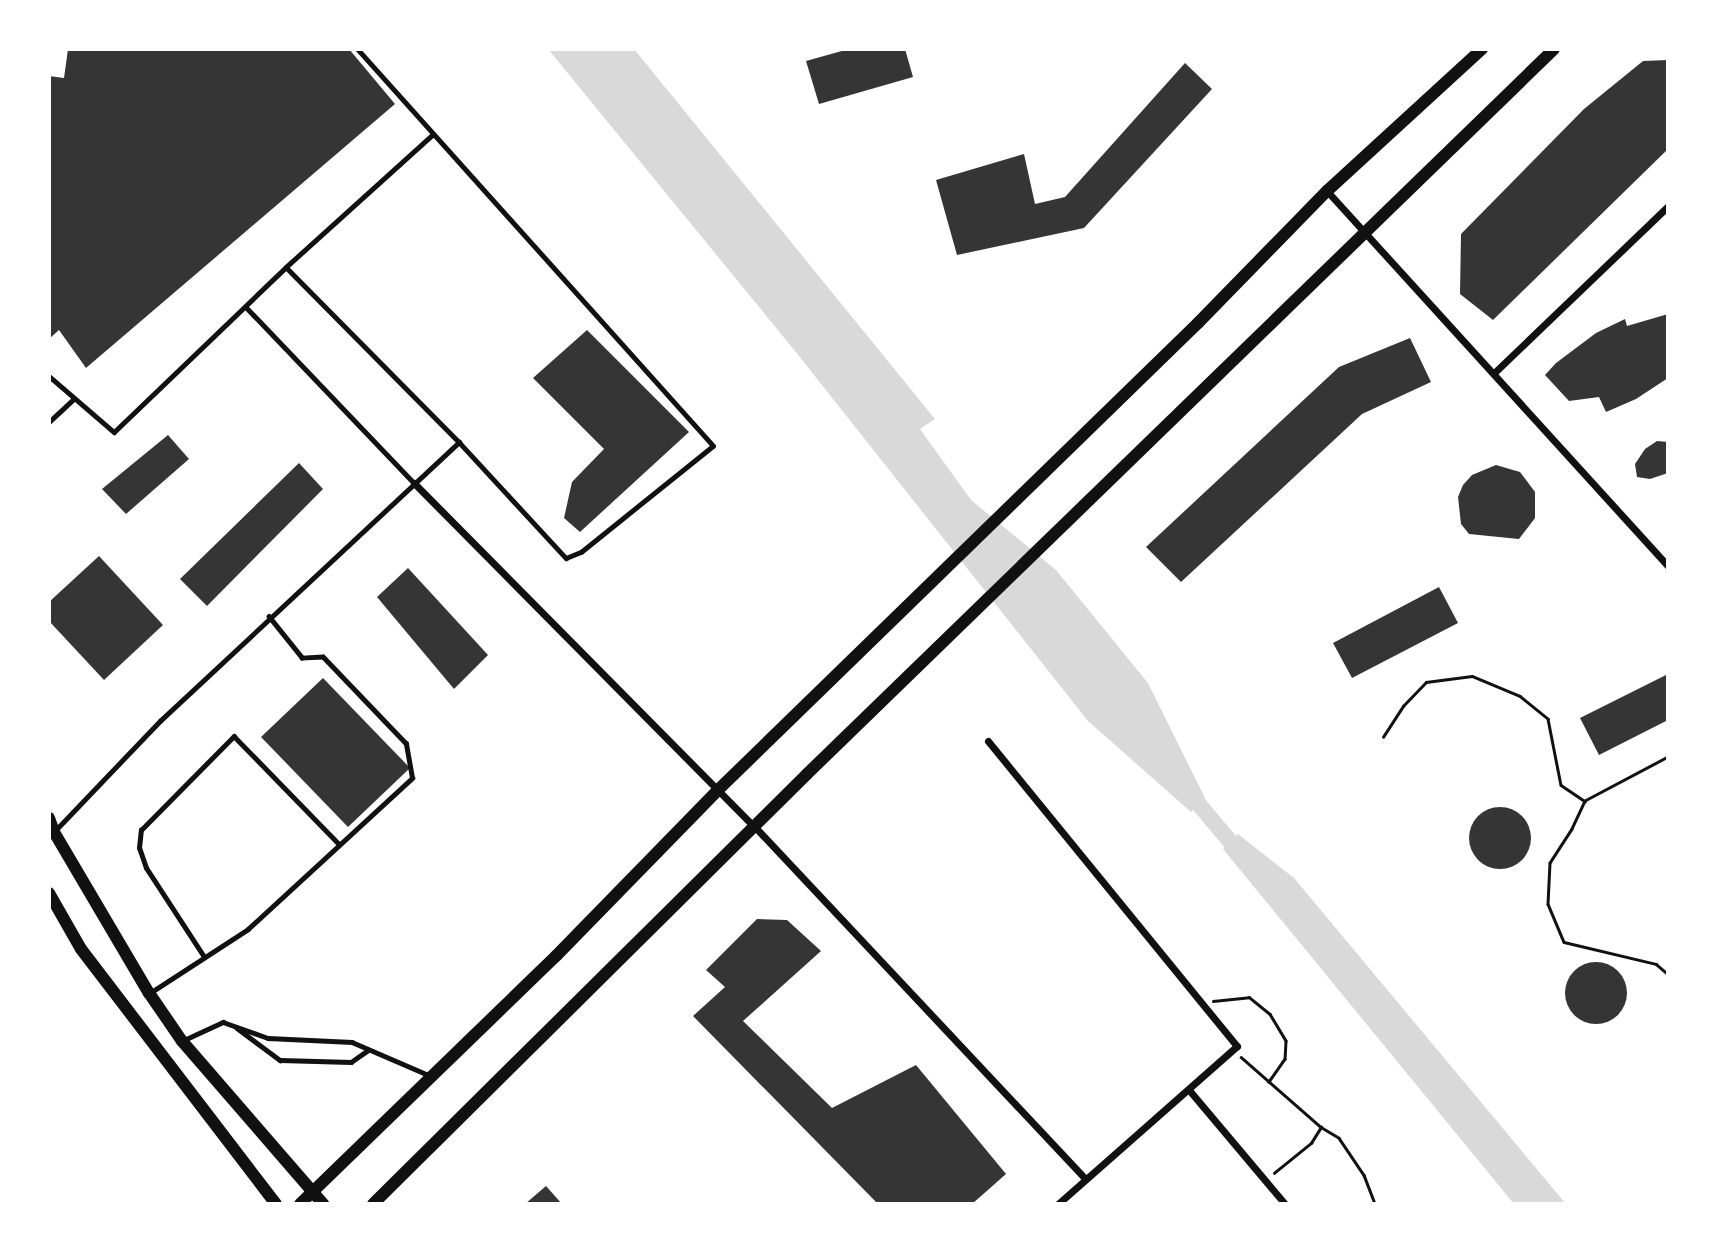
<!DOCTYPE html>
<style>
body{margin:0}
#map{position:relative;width:1717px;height:1253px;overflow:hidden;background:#fff;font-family:Quicksand,sans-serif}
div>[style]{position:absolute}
.water>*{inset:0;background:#d9d9d9}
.canal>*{height:16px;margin:-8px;padding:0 8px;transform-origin:8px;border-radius:8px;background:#d9d9d9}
.building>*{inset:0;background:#353535}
.round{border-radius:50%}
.path>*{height:2.5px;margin:-1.25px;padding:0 1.25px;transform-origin:1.25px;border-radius:1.25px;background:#111}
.service>*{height:4.5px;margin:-2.25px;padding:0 2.25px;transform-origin:2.25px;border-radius:2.25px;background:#111}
.minor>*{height:7px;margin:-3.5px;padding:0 3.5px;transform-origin:3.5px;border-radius:3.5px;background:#111}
.secondary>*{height:12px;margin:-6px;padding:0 6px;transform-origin:6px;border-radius:6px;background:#111}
span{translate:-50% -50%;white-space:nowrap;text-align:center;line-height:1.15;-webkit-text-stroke:6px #fff;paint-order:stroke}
.frame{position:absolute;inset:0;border:51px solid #fff;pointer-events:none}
</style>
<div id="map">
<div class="water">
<i style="clip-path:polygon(548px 49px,634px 49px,935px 419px,920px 429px,971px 500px,1056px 570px,1148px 683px,1205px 798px,1191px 812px,1088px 721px,795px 351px)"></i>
<i style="clip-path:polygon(1238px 834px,1294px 878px,1566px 1204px,1514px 1204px,1223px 849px)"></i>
</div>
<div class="canal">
<i style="left:1186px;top:789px;width:90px;rotate:50deg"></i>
</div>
<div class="building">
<i style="clip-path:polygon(68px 49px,349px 49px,395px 104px,86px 368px,59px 330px,49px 339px,49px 76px,64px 78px)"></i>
<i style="clip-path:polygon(849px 49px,905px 49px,913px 77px,819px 104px,806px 61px)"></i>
<i style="clip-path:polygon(1668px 60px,1668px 149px,1493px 320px,1460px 294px,1461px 234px,1584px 109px,1643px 61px)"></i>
<i style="clip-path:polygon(1185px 63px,1212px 89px,1084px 228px,957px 255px,936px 180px,1024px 154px,1035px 204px,1065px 197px)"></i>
<i style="clip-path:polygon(1668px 314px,1668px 378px,1636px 399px,1606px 412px,1599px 397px,1569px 401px,1545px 375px,1556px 363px,1596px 333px,1625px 319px,1627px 326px)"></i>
<i style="clip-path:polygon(587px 330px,689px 432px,580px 532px,564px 518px,572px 482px,604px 449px,533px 378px)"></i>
<i style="clip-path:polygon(1410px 338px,1431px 382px,1362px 414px,1181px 582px,1146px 547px,1339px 367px)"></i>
<i style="clip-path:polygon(168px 435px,189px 459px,126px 514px,102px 489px)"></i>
<i style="clip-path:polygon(1657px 441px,1668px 442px,1668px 473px,1650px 479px,1637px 477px,1635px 464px,1645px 449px)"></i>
<i style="clip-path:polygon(299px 463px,323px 489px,207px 606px,180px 579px)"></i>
<i style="clip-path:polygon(1496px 465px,1520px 472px,1535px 492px,1535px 518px,1519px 539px,1469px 534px,1461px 524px,1458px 497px,1463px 485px,1472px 475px)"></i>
<i style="clip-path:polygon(99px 556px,163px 625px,104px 680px,49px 621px,49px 602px)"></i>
<i style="clip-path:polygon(408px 568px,488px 655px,454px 689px,377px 597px)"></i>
<i style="clip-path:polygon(1439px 587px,1458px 623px,1352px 678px,1333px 643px)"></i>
<i style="clip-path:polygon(1668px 674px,1668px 720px,1599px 755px,1580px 718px)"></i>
<i style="clip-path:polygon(323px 678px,410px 768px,348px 827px,261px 737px)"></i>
<i class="round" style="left:1469px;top:807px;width:62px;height:62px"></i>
<i style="clip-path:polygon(757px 919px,787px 920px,821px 951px,743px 1021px,832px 1108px,916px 1065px,1006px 1174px,972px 1204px,878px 1204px,693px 1016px,725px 987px,706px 970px)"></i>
<i class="round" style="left:1565px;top:962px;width:62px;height:62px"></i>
<i style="clip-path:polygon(546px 1186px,562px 1204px,525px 1204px)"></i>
</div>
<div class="path">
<i style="left:1383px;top:737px;width:37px;rotate:-57deg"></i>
<i style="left:1403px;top:706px;width:33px;rotate:-46deg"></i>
<i style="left:1426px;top:682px;width:46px;rotate:-7.4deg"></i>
<i style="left:1472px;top:676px;width:52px;rotate:22.6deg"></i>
<i style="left:1520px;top:696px;width:36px;rotate:39deg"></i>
<i style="left:1548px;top:719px;width:67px;rotate:78.9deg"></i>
<i style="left:1561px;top:785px;width:29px;rotate:34deg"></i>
<i style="left:1668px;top:757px;width:94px;rotate:152.1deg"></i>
<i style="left:1585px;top:801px;width:31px;rotate:115deg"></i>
<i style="left:1572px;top:829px;width:40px;rotate:122.9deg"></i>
<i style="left:1550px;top:863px;width:41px;rotate:92.8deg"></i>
<i style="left:1548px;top:904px;width:41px;rotate:67.2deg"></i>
<i style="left:1564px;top:942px;width:95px;rotate:13.4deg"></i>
<i style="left:1656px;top:964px;width:16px;rotate:40deg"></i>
<i style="left:1213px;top:1001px;width:36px;rotate:-6deg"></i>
<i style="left:1249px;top:997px;width:27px;rotate:39deg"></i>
<i style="left:1270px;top:1014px;width:31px;rotate:59deg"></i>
<i style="left:1286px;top:1041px;width:18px;rotate:93deg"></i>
<i style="left:1285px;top:1059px;width:28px;rotate:125deg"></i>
<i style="left:1241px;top:1057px;width:106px;rotate:41.2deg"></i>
<i style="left:1321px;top:1127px;width:21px;rotate:31deg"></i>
<i style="left:1339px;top:1138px;width:45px;rotate:56deg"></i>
<i style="left:1364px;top:1175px;width:31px;rotate:69deg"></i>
<i style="left:1274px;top:1173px;width:48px;rotate:-39deg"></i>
<i style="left:1311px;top:1143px;width:19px;rotate:-58deg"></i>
</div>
<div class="service">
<i style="left:286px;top:267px;width:246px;rotate:45.3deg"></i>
<i style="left:246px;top:307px;width:243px;rotate:46.3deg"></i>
<i style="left:49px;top:376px;width:86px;rotate:40.7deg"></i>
<i style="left:114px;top:432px;width:238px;rotate:-43.8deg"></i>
<i style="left:286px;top:267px;width:198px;rotate:-42.1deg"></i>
<i style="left:49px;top:422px;width:34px;rotate:-43deg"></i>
<i style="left:49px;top:837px;width:161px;rotate:-46.3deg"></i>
<i style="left:160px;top:721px;width:409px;rotate:-43deg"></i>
<i style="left:459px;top:442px;width:158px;rotate:47.3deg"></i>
<i style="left:566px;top:558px;width:16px;rotate:-22deg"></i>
<i style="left:581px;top:552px;width:169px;rotate:-38.8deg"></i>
<i style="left:713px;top:446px;width:533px;rotate:-131.88deg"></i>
<i style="left:204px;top:957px;width:106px;rotate:-123.1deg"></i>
<i style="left:146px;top:868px;width:21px;rotate:-109deg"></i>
<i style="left:139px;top:848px;width:18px;rotate:-84deg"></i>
<i style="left:141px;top:830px;width:132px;rotate:-45.3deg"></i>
<i style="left:234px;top:736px;width:151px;rotate:45.8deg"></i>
<i style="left:150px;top:993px;width:117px;rotate:-33.1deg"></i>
<i style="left:248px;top:929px;width:223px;rotate:-42.6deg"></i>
<i style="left:412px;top:778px;width:35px;rotate:-100deg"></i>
<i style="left:406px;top:744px;width:120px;rotate:-133.7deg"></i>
<i style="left:323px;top:657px;width:21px;rotate:177deg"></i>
<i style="left:302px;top:658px;width:53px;rotate:-128.8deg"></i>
<i style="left:237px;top:1028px;width:54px;rotate:36.7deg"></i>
<i style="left:280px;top:1060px;width:71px;rotate:1.6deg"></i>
<i style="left:351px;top:1062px;width:21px;rotate:-35deg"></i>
<i style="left:184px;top:1040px;width:43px;rotate:-24.8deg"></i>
<i style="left:223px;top:1022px;width:48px;rotate:19.6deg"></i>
<i style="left:268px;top:1038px;width:84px;rotate:2.7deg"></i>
<i style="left:352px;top:1042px;width:86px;rotate:23.3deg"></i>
</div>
<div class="minor">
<i style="left:1327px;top:191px;width:507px;rotate:47.72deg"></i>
<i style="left:1495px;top:372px;width:240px;rotate:-43.8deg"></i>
<i style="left:414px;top:483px;width:484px;rotate:45.3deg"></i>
<i style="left:755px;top:827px;width:482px;rotate:46.8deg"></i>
<i style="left:988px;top:741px;width:394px;rotate:50.8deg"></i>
<i style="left:1237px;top:1046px;width:239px;rotate:138.6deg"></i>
<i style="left:1189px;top:1090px;width:149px;rotate:49.9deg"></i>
</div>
<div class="secondary">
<i style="left:49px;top:818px;width:15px;rotate:70deg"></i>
<i style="left:54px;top:832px;width:187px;rotate:59.5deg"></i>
<i style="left:149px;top:993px;width:58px;rotate:55.5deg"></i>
<i style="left:182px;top:1041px;width:216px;rotate:49.1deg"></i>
<i style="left:49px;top:893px;width:64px;rotate:60.3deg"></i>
<i style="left:81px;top:949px;width:321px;rotate:52.6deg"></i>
<i style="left:300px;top:1204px;width:356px;rotate:-44.1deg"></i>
<i style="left:556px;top:956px;width:232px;rotate:-45.7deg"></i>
<i style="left:718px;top:790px;width:670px;rotate:-44.21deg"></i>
<i style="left:1198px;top:323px;width:185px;rotate:-45.7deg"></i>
<i style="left:1327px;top:191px;width:210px;rotate:-42.5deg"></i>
<i style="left:373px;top:1204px;width:611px;rotate:-44.73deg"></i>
<i style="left:807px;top:774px;width:1041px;rotate:-44.14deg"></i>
</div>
<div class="frame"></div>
</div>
